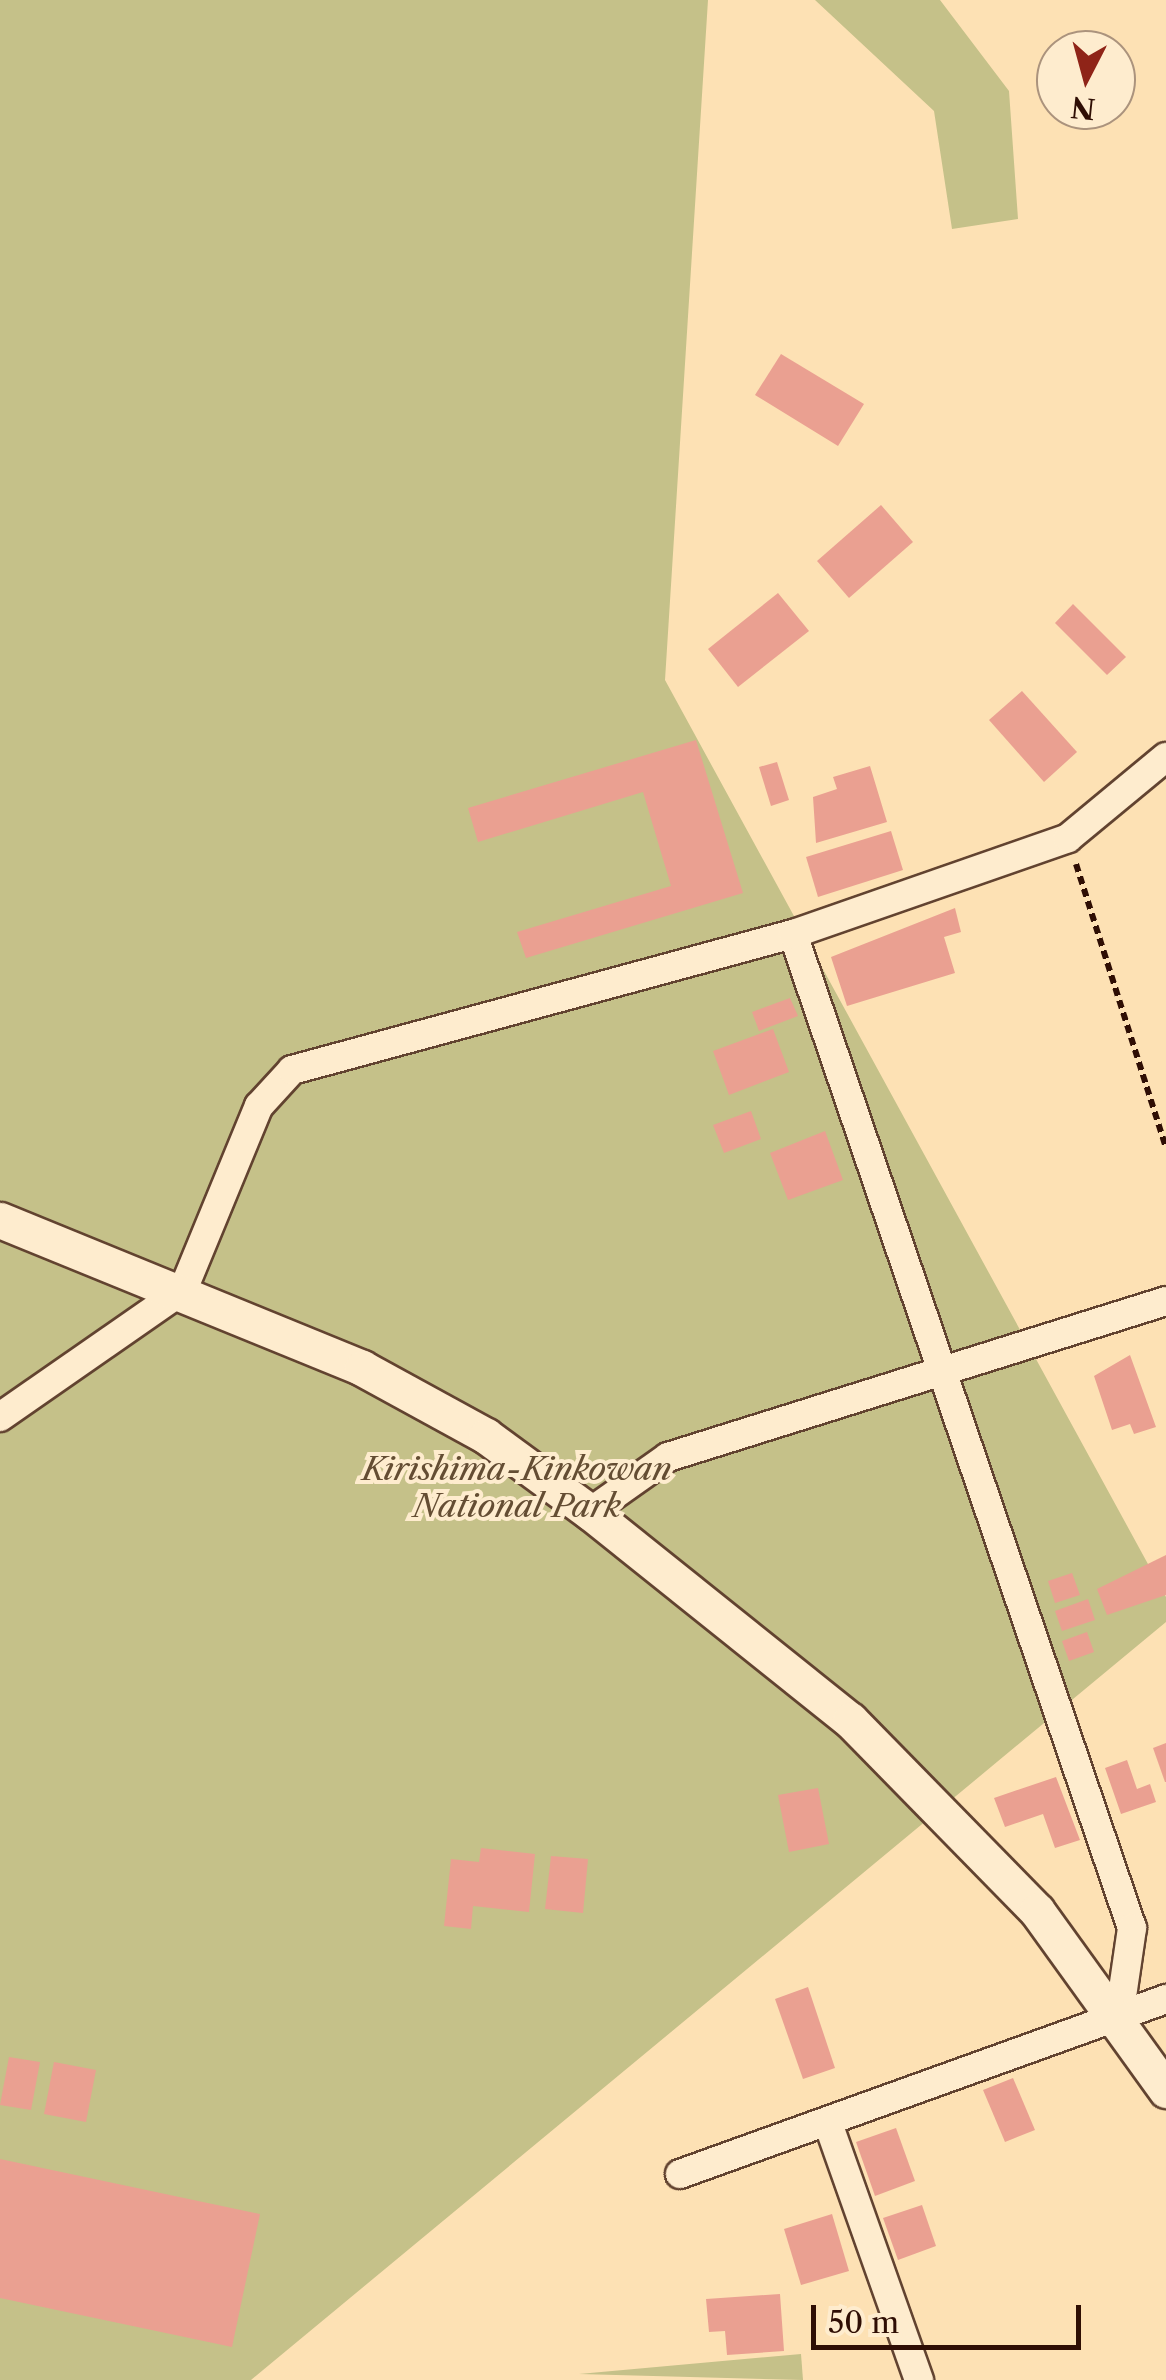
<!DOCTYPE html>
<style>
body{margin:0}
#map{position:relative;width:1166px;height:2380px;overflow:hidden;background:#fde1b4;font-family:"Libre Caslon Text",serif}
div>[style]{position:absolute}
.green>*{inset:0;background:#c5c189}
.building>*{inset:0;background:#eaa091}
.path>*{height:6px;margin-top:-3px;transform-origin:0;background:repeating-linear-gradient(90deg,#2f0e04 0 8px,transparent 0 13px)}
.roads{filter:drop-shadow(2px 0 #624330) drop-shadow(-2px 0 #624330) drop-shadow(0 2px #624330) drop-shadow(0 -2px #624330)}
.minor>*{height:28px;margin:-14px;padding:0 14px;transform-origin:14px;border-radius:14px;background:#feecce}
.tertiary>*{height:35px;margin:-17.5px;padding:0 17.5px;transform-origin:17.5px;border-radius:17.5px;background:#feecce}
span{translate:-50% -50%;white-space:nowrap;text-align:center;line-height:1.15;-webkit-text-stroke:8px #feecce;paint-order:stroke}
.park-label{font-size:32px;color:#644d33;font-style:italic}
.north{position:absolute;left:1036px;top:30px;width:100px;height:100px;box-sizing:border-box;background:#feecce;border:2px solid #ab937d;border-radius:50%;rotate:186deg;font-size:28px;font-weight:700;line-height:40px;text-align:center;color:#2f0e04}
.north::after{content:'';display:block;margin:auto;width:35px;height:45px;background:#8f2418;clip-path:polygon(50% 0,100% 100%,50% 72%,0 100%)}
.scale{position:absolute;left:811px;top:2305px;width:270px;height:45px;box-sizing:border-box;border:5px solid #2f0e04;border-top:0;padding-left:12px;font-size:30px;line-height:35px;white-space:nowrap;color:#2f0e04;-webkit-text-stroke:8px #feecce;paint-order:stroke}
</style>
<div id="map">
<div class="green">
<i style="clip-path:polygon(0 0,708px 0,665px 680px,1166px 1597px,1166px 1622px,251px 2380px,0 2380px)"></i>
<i style="clip-path:polygon(815px 0,940px 0,1009px 91px,1018px 219px,952px 229px,934px 111px)"></i>
<i style="clip-path:polygon(801px 2354px,803px 2380px,579px 2374px)"></i>
</div>
<div class="building">
<i style="clip-path:polygon(781px 354px,864px 404px,838px 446px,755px 395px)"></i>
<i style="clip-path:polygon(881px 505px,913px 542px,849px 598px,817px 561px)"></i>
<i style="clip-path:polygon(778px 593px,809px 631px,738px 687px,708px 649px)"></i>
<i style="clip-path:polygon(1073px 604px,1126px 657px,1107px 675px,1055px 623px)"></i>
<i style="clip-path:polygon(1022px 691px,1077px 752px,1044px 782px,989px 720px)"></i>
<i style="clip-path:polygon(696px 740px,743px 893px,526px 958px,517px 932px,671px 886px,643px 792px,478px 842px,468px 808px)"></i>
<i style="clip-path:polygon(777px 762px,789px 800px,771px 806px,759px 767px)"></i>
<i style="clip-path:polygon(870px 766px,887px 822px,816px 843px,813px 797px,837px 789px,833px 777px)"></i>
<i style="clip-path:polygon(891px 831px,903px 870px,818px 897px,806px 857px)"></i>
<i style="clip-path:polygon(955px 908px,961px 932px,944px 937px,955px 973px,847px 1006px,831px 957px)"></i>
<i style="clip-path:polygon(790px 998px,798px 1016px,759px 1031px,752px 1012px)"></i>
<i style="clip-path:polygon(773px 1029px,789px 1072px,729px 1095px,713px 1051px)"></i>
<i style="clip-path:polygon(751px 1111px,761px 1139px,724px 1153px,713px 1125px)"></i>
<i style="clip-path:polygon(825px 1131px,843px 1180px,788px 1200px,770px 1153px)"></i>
<i style="clip-path:polygon(1130px 1355px,1156px 1427px,1134px 1434px,1130px 1424px,1112px 1430px,1094px 1376px)"></i>
<i style="clip-path:polygon(1166px 1555px,1166px 1595px,1107px 1615px,1097px 1589px)"></i>
<i style="clip-path:polygon(1072px 1573px,1080px 1595px,1055px 1603px,1048px 1581px)"></i>
<i style="clip-path:polygon(1088px 1599px,1095px 1620px,1062px 1631px,1055px 1611px)"></i>
<i style="clip-path:polygon(1087px 1632px,1094px 1652px,1069px 1661px,1062px 1641px)"></i>
<i style="clip-path:polygon(1166px 1743px,1166px 1782px,1165px 1782px,1153px 1748px)"></i>
<i style="clip-path:polygon(1127px 1760px,1137px 1789px,1150px 1784px,1156px 1802px,1121px 1814px,1105px 1768px)"></i>
<i style="clip-path:polygon(1056px 1777px,1080px 1840px,1055px 1848px,1043px 1814px,1005px 1827px,994px 1798px)"></i>
<i style="clip-path:polygon(818px 1788px,829px 1844px,789px 1852px,778px 1795px)"></i>
<i style="clip-path:polygon(481px 1848px,535px 1854px,529px 1912px,473px 1906px,471px 1929px,444px 1926px,451px 1859px,479px 1862px)"></i>
<i style="clip-path:polygon(551px 1856px,588px 1859px,583px 1913px,545px 1909px)"></i>
<i style="clip-path:polygon(808px 1987px,835px 2068px,803px 2079px,775px 1999px)"></i>
<i style="clip-path:polygon(9px 2057px,40px 2062px,31px 2110px,0 2105px)"></i>
<i style="clip-path:polygon(54px 2062px,96px 2070px,86px 2122px,44px 2114px)"></i>
<i style="clip-path:polygon(1013px 2078px,1035px 2130px,1005px 2142px,983px 2090px)"></i>
<i style="clip-path:polygon(896px 2128px,915px 2181px,875px 2196px,856px 2142px)"></i>
<i style="clip-path:polygon(0 2159px,260px 2214px,232px 2347px,0 2298px)"></i>
<i style="clip-path:polygon(922px 2205px,936px 2246px,898px 2260px,883px 2218px)"></i>
<i style="clip-path:polygon(832px 2214px,849px 2271px,801px 2285px,784px 2229px)"></i>
<i style="clip-path:polygon(780px 2294px,784px 2351px,727px 2355px,725px 2331px,709px 2332px,706px 2299px)"></i>
</div>
<div class="path">
<i style="left:1076px;top:864px;width:298px;rotate:72.4deg"></i>
</div>
<div class="roads">
<div class="minor">
<i style="left:793px;top:934px;width:1050px;rotate:71.17deg"></i>
<i style="left:1132px;top:1928px;width:90px;rotate:98.3deg"></i>
<i style="left:0;top:1417px;width:223px;rotate:-34.8deg"></i>
<i style="left:183px;top:1290px;width:199px;rotate:-67.6deg"></i>
<i style="left:259px;top:1106px;width:49px;rotate:-47.5deg"></i>
<i style="left:292px;top:1070px;width:519px;rotate:-15.19deg"></i>
<i style="left:793px;top:934px;width:291px;rotate:-19.2deg"></i>
<i style="left:1068px;top:838px;width:127px;rotate:-39.6deg"></i>
<i style="left:590px;top:1512px;width:95px;rotate:-35.2deg"></i>
<i style="left:668px;top:1457px;width:522px;rotate:-17.39deg"></i>
<i style="left:828px;top:2123px;width:273px;rotate:70.5deg"></i>
<i style="left:680px;top:2174px;width:517px;rotate:-19.8deg"></i>
</div>
<div class="tertiary">
<i style="left:0;top:1220px;width:391px;rotate:22.2deg"></i>
<i style="left:362px;top:1368px;width:141px;rotate:28.7deg"></i>
<i style="left:486px;top:1436px;width:129px;rotate:36.2deg"></i>
<i style="left:590px;top:1512px;width:333px;rotate:38.7deg"></i>
<i style="left:850px;top:1720px;width:267px;rotate:45.6deg"></i>
<i style="left:1037px;top:1911px;width:221px;rotate:54.2deg"></i>
</div>
</div>
<div class="park-label">
<span style="left:517px;top:1488px">Kirishima-Kinkowan<br>National Park</span>
</div>
<div class="north">N</div>
<div class="scale">50 m</div>
</div>
